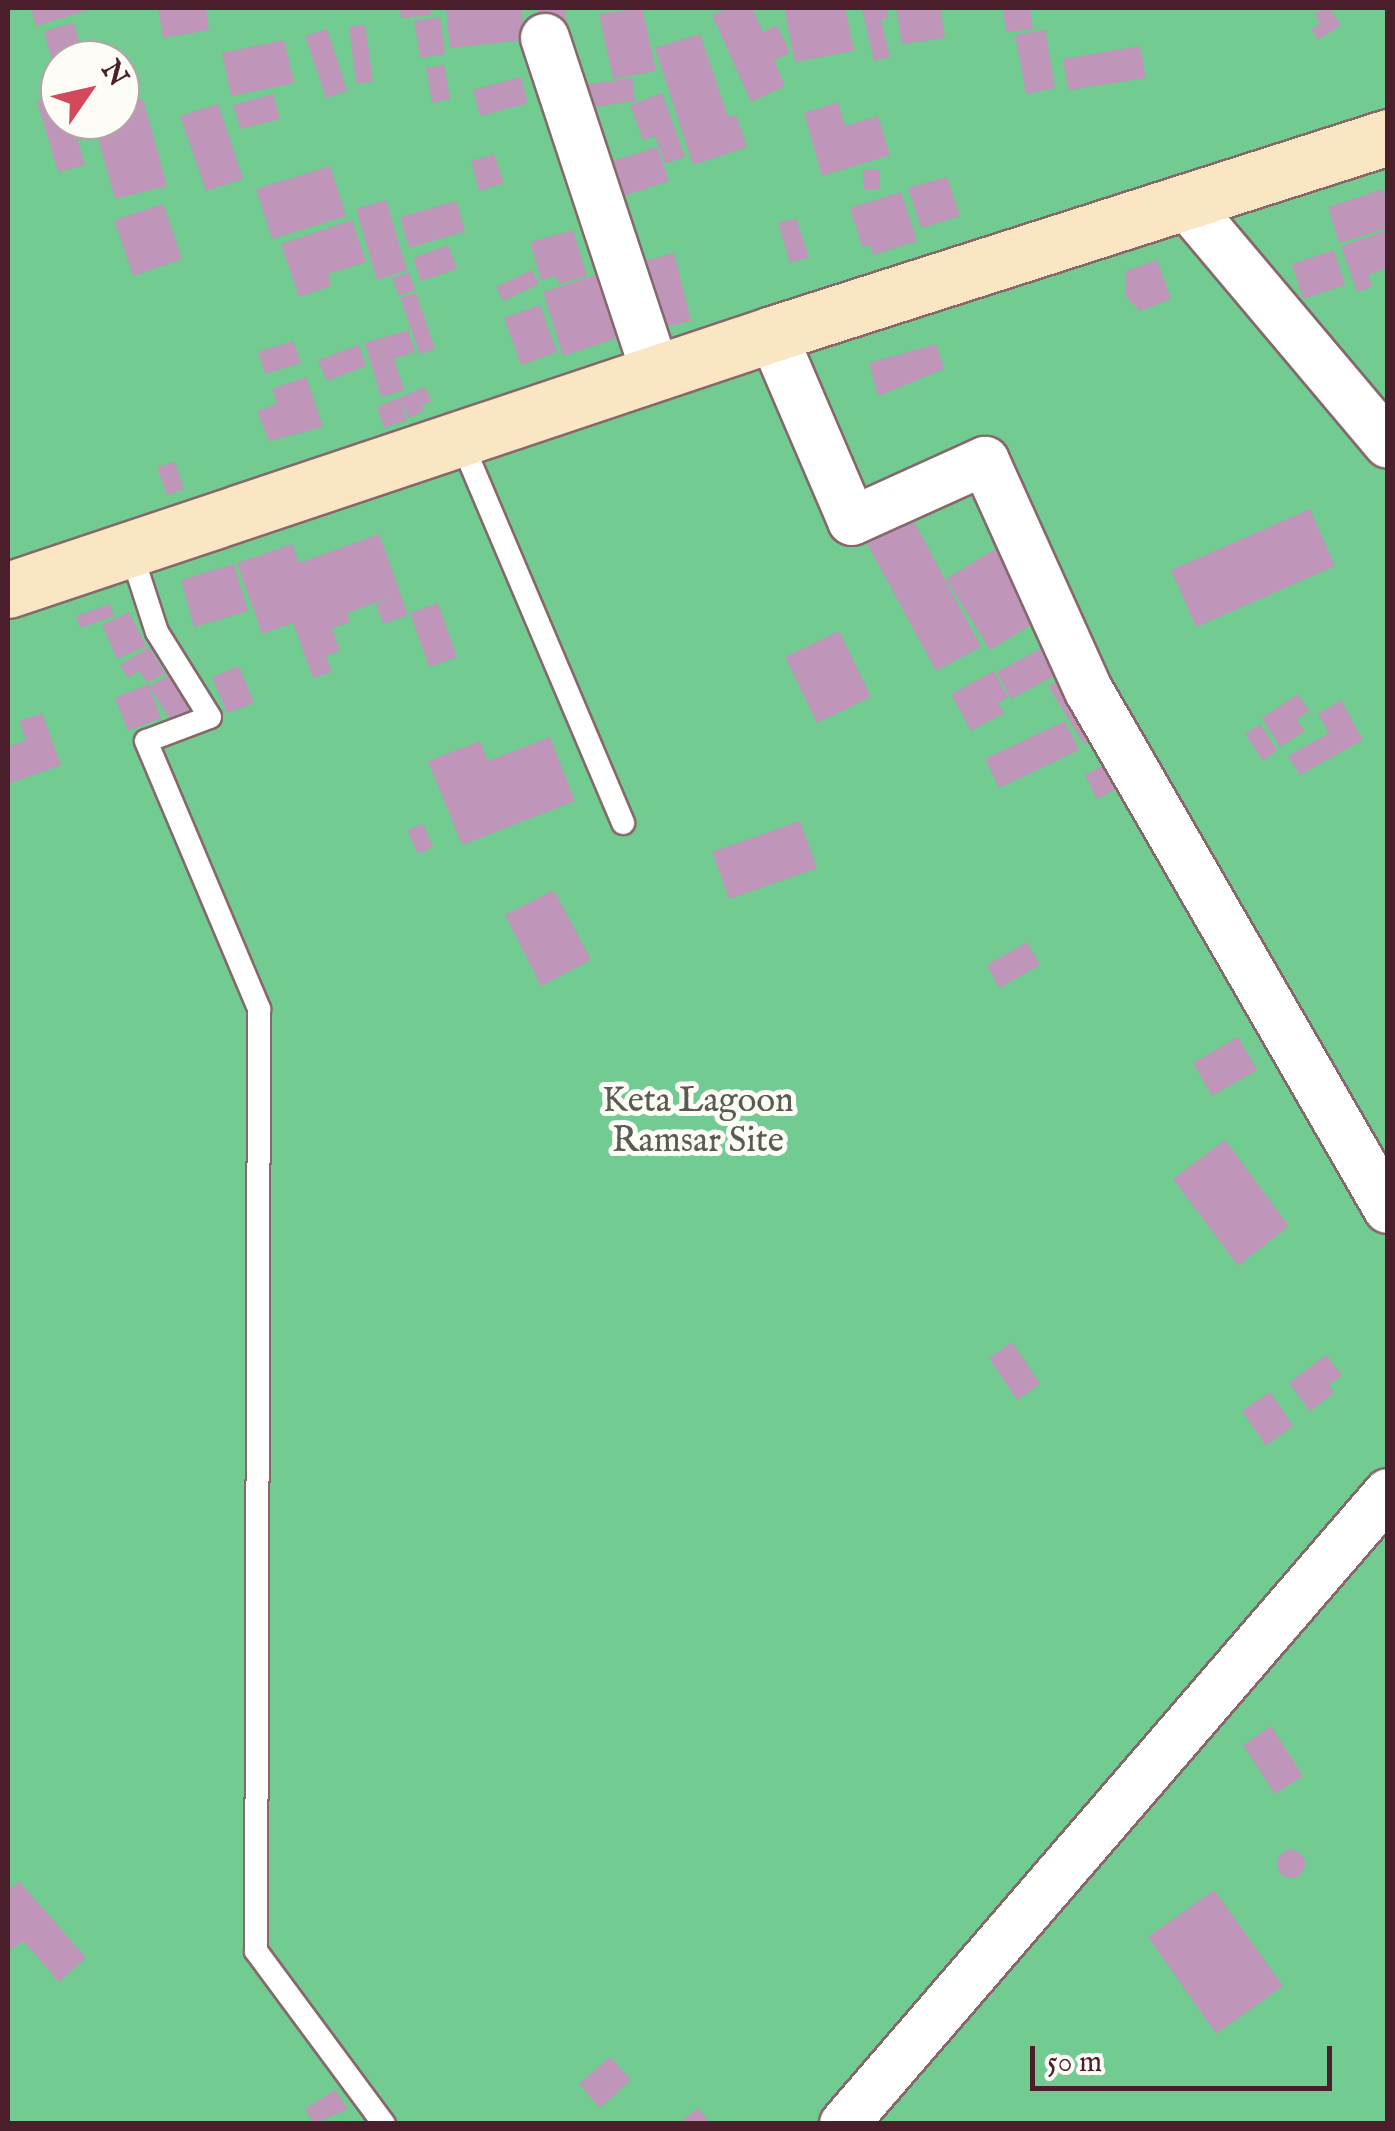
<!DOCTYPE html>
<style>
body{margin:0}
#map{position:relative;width:1395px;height:2131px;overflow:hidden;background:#f9eede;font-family:"IM FELL English",serif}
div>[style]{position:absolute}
.green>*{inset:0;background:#72cb91}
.building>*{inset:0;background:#bf95b9}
.round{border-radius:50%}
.roads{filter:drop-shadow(2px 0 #87676a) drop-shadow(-2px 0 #87676a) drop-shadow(0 2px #87676a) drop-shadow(0 -2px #87676a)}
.lane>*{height:22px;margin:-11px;padding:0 11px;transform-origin:11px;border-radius:11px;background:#fff}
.street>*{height:48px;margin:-24px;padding:0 24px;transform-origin:24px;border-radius:24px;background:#fff}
.secondary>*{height:55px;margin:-27.5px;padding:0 27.5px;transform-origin:27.5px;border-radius:27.5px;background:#fbe6c4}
span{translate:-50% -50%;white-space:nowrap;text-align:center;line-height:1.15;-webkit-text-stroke:10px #fdfcf7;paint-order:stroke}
.park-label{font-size:35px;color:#585b4f}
.frame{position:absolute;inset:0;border:10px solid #4a1f2b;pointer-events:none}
.north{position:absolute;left:40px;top:40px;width:100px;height:100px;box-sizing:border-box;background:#fdfcf7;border:2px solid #b5a4a5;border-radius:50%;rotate:56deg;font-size:28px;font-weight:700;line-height:40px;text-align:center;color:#4a1f2b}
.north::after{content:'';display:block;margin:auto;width:35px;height:45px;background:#d1495b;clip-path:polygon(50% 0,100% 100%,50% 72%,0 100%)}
.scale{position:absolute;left:1030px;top:2046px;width:302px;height:45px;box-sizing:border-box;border:5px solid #4a1f2b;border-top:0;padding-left:12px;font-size:30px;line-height:35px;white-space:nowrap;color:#4a1f2b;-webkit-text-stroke:8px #fdfcf7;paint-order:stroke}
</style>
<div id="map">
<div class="green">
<i style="clip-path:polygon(evenodd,8px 8px,1387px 8px,1387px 2123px,8px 2123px,8px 8px,60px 60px,120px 60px,120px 120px,60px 120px,60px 60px)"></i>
</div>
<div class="building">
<i style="clip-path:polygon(31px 8px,94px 8px,36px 26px)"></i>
<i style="clip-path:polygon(158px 8px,206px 8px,209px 30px,163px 38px)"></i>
<i style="clip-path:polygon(400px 8px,430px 8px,431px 15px,401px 18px)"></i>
<i style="clip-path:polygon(446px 8px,521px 8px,525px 40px,450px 48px)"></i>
<i style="clip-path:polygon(538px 8px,565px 8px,567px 25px,540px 28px)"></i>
<i style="clip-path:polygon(642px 8px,656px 71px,613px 79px,599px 14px)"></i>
<i style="clip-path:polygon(729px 8px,752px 8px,763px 32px,777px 25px,790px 53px,774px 60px,785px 86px,751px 102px,712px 15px)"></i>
<i style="clip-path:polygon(784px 8px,845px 8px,854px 51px,795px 62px)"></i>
<i style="clip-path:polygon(886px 8px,889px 18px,881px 19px,890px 57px,874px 61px,862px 9px)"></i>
<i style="clip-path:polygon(896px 8px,940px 8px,945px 38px,902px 44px)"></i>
<i style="clip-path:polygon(1003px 8px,1030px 8px,1033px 29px,1006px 32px)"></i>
<i style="clip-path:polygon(1329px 8px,1341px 25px,1318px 40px,1311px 29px,1320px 24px,1314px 13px)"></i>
<i style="clip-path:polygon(440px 17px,445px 54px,420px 58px,414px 21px)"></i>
<i style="clip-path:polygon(74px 23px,84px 60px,60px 60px,56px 76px,44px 31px)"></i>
<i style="clip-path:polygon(365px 25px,373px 82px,356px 83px,349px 27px)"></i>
<i style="clip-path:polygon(327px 29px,347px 91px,326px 98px,305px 36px)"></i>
<i style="clip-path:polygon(1045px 30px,1055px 88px,1026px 94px,1015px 35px)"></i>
<i style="clip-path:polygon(700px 34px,728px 117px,736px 115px,747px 147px,693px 165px,655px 48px)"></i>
<i style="clip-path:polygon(284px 40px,294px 83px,231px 96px,222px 53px)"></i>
<i style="clip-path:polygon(1140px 46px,1146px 78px,1068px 90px,1063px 59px)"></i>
<i style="clip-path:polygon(444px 65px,450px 99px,432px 103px,426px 68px)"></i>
<i style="clip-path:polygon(521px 77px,528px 103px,480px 116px,473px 90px)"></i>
<i style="clip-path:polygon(632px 78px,635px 101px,574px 110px,571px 87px)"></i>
<i style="clip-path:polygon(662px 93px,685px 157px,665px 164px,655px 136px,643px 140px,630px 105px)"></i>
<i style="clip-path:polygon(60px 94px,60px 120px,72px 120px,85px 165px,58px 172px,37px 101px)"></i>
<i style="clip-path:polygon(273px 94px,280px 119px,240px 129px,233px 105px)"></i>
<i style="clip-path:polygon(143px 99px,167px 186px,115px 199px,93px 120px,120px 120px,120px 105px)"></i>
<i style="clip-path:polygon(838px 102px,845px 126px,878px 116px,890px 155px,822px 176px,804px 113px)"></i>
<i style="clip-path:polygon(218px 104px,243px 179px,206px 191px,180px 116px)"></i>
<i style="clip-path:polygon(657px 147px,669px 181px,605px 202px,594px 167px)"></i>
<i style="clip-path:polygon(494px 154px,504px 183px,479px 191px,471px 161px)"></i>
<i style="clip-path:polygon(330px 166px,346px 216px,272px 239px,256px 189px)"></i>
<i style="clip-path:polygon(863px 170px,880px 170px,880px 189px,864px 189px)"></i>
<i style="clip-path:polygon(947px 177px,960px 216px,921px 228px,908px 188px)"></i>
<i style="clip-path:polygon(1384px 189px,1388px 228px,1339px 243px,1328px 207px)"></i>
<i style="clip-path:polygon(901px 192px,917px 241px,873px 255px,870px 245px,862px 247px,850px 208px)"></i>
<i style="clip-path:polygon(386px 200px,407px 270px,377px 280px,356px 209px)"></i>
<i style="clip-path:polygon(456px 201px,465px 231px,409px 248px,400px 217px)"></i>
<i style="clip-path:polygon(163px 204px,182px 259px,133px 276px,114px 220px)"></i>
<i style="clip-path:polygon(796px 218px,809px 257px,790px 263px,778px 223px)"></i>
<i style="clip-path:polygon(352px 220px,366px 262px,328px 274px,331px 286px,299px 297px,281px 244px)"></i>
<i style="clip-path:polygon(573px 230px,587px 276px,559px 284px,556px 276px,541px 280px,530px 242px)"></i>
<i style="clip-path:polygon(1388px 230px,1388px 268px,1368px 275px,1372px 287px,1357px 292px,1341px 246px)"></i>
<i style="clip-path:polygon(448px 245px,457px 269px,421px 281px,413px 258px)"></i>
<i style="clip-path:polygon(1334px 250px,1345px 285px,1303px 299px,1292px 264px)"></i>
<i style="clip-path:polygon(674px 253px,691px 321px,650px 331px,633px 264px)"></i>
<i style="clip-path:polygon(1157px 260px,1171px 299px,1140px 311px,1125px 296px,1126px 271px)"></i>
<i style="clip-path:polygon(614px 269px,635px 332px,563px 356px,543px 292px)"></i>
<i style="clip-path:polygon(532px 270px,539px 284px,503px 301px,496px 287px)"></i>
<i style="clip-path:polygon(409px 272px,415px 290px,399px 296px,392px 278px)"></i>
<i style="clip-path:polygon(416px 293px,435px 349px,420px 354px,400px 298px)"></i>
<i style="clip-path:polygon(540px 305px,557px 352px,521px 365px,504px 318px)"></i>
<i style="clip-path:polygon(408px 330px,415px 352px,394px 359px,404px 390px,381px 397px,365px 343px)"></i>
<i style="clip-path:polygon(293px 341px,301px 363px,265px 374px,258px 352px)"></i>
<i style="clip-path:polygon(936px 344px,944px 369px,878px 396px,869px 363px)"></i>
<i style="clip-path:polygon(359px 345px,366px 366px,327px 381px,318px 360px)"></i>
<i style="clip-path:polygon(306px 377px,323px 427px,269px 441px,257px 411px,277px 404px,272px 389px)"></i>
<i style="clip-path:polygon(425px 387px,431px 401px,421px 406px,424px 411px,409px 418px,400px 400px,407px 420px,384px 428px,377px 407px)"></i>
<i style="clip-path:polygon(175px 462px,184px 489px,167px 495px,157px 467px)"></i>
<i style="clip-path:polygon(1310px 509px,1335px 566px,1196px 627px,1171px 570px)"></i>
<i style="clip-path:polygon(911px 516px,981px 647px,936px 671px,865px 540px)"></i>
<i style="clip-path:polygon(379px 534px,408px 615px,383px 624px,376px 604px,396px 595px,347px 613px,350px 622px,332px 628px,340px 651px,326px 656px,332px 672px,313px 678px,293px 623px,262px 634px,237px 563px,292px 544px,299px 563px)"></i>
<i style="clip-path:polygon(1000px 546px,1044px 617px,990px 650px,946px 579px)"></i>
<i style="clip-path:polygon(234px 564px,248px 611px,194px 627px,181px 580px)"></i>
<i style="clip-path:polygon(438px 603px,457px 657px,429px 667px,410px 613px)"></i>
<i style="clip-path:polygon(110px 604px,114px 616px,80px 628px,76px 616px)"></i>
<i style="clip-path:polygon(129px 612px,146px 646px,117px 659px,102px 625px)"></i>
<i style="clip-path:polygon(839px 631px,871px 697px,817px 723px,785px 657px)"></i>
<i style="clip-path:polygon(149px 647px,165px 673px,147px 683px,139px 671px,128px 678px,120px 665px)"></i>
<i style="clip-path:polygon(1042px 648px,1056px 675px,1011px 699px,997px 672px)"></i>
<i style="clip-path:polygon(239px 666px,254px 703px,227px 713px,212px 677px)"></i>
<i style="clip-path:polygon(994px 671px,1008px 697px,998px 703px,1004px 713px,971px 731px,951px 694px)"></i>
<i style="clip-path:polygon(170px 674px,192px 710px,172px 722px,149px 687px)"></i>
<i style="clip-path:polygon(1063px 678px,1098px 735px,1084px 744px,1048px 686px)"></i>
<i style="clip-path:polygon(148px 684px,161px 718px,128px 731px,115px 698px)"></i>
<i style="clip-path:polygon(1298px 694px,1309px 711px,1297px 719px,1305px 731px,1280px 747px,1262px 718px)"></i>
<i style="clip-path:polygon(1341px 700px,1363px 740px,1300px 775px,1288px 756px,1329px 733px,1318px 714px)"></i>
<i style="clip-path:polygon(42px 713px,61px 765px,8px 784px,8px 747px,26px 740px,19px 721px)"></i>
<i style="clip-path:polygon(1065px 721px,1079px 750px,999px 788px,985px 759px)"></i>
<i style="clip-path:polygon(1260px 724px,1277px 750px,1263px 761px,1245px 734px)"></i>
<i style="clip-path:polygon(550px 737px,575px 801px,462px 845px,428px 761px,480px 741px,488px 761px)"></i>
<i style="clip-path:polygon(1102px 766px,1115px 790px,1097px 799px,1085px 775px)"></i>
<i style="clip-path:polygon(800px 821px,817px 868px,729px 899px,712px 852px)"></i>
<i style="clip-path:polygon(423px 824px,433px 847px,418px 854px,407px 830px)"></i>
<i style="clip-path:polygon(554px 890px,591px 960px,541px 986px,505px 915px)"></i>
<i style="clip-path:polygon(1027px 942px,1040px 965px,999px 988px,987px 965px)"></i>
<i style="clip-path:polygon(1238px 1037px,1257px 1070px,1212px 1096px,1193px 1063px)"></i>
<i style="clip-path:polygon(1225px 1140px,1289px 1226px,1238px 1266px,1173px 1179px)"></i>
<i style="clip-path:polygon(1012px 1342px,1040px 1384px,1017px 1400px,989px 1358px)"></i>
<i style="clip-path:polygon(1326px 1355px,1342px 1375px,1329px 1385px,1334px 1393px,1310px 1411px,1289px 1383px)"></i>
<i style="clip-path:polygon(1270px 1392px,1293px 1426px,1266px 1446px,1242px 1411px)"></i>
<i style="clip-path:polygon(1271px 1726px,1303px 1776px,1275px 1794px,1243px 1745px)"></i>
<i class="round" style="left:1277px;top:1850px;width:28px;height:28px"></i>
<i style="clip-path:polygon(19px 1881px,86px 1958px,59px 1982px,23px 1941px,12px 1950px,8px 1944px,8px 1891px)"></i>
<i style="clip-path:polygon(1214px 1890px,1283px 1986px,1216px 2034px,1148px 1937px)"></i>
<i style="clip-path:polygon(610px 2057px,631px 2080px,600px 2108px,579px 2084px)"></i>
<i style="clip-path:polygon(335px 2090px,348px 2109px,314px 2124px,305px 2109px)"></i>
<i style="clip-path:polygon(698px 2108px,711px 2124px,683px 2124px,682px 2121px)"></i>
</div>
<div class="roads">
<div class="lane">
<i style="left:461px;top:441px;width:415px;rotate:67deg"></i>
<i style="left:130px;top:549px;width:87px;rotate:72deg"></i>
<i style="left:157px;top:632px;width:100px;rotate:58.1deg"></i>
<i style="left:210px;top:717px;width:68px;rotate:159.4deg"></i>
<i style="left:146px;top:741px;width:291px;rotate:67.1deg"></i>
<i style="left:259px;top:1009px;width:942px;rotate:90.18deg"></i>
<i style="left:256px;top:1951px;width:215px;rotate:53.5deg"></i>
</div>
<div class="street">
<i style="left:545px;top:38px;width:354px;rotate:71.7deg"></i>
<i style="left:1187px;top:205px;width:312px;rotate:49.9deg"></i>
<i style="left:772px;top:334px;width:203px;rotate:66.8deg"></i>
<i style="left:852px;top:521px;width:146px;rotate:-24.3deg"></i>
<i style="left:985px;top:461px;width:252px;rotate:65.7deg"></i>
<i style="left:1089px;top:691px;width:598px;rotate:60.01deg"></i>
<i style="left:844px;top:2124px;width:833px;rotate:-49.23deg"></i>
</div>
<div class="secondary">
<i style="left:8px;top:590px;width:806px;rotate:-18.52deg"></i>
<i style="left:772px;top:334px;width:647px;rotate:-17.73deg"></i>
</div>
</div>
<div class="park-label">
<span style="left:698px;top:1122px">Keta Lagoon<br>Ramsar Site</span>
</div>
<div class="frame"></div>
<div class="north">N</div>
<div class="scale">50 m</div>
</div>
